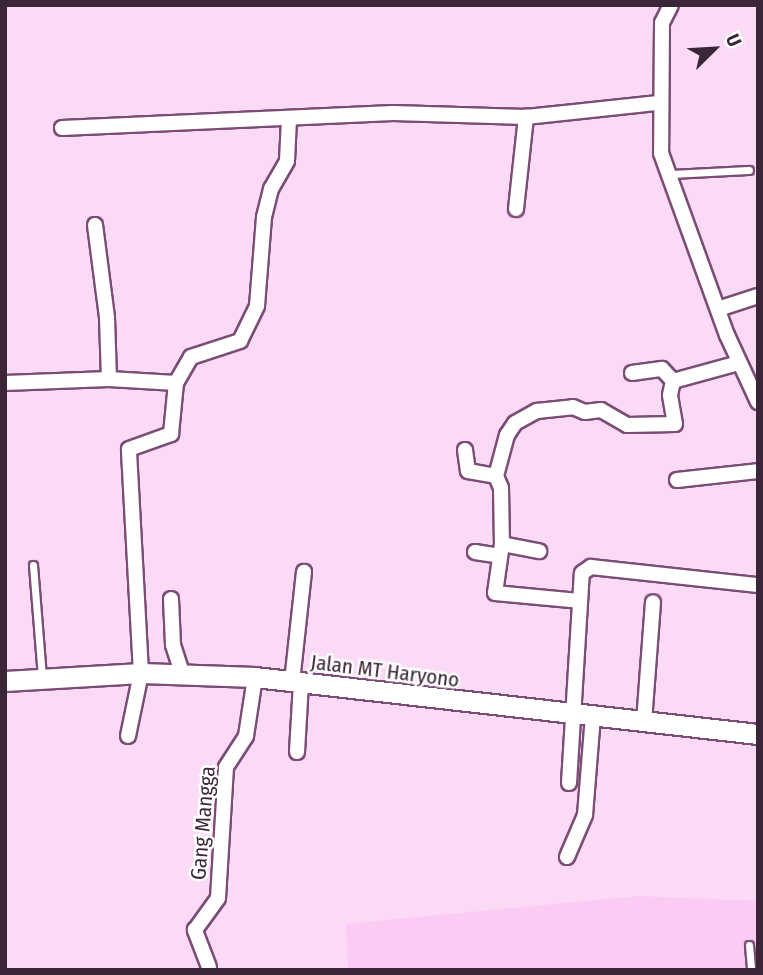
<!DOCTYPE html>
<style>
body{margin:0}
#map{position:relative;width:763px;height:975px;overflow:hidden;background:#fadaf5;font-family:"Fira Sans Condensed",sans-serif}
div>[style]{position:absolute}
.built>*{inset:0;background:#fbcbf4}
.roads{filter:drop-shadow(2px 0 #7b4d75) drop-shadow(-2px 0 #7b4d75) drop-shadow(0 2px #7b4d75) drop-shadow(0 -2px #7b4d75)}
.lane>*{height:7px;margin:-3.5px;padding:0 3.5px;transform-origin:3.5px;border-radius:3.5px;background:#fff}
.street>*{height:14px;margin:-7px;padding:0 7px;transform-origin:7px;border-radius:7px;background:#fff}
.secondary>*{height:19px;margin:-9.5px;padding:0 9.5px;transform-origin:9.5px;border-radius:9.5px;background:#fff}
span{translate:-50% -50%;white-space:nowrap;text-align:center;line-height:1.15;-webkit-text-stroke:5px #fff;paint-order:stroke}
.street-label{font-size:21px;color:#3a2638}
.frame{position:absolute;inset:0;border:7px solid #3a2638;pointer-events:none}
.north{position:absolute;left:679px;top:14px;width:70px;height:70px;-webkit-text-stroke:5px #fff;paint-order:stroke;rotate:66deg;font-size:19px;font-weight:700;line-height:28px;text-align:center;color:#3a2638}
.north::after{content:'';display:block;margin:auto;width:24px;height:32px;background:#3a2638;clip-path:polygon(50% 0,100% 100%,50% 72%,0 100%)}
</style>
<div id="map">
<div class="built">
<i style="clip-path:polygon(638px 896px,758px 901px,758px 970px,348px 970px,346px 924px)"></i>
</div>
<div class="roads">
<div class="lane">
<i style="left:670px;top:174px;width:79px;rotate:-2.9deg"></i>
<i style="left:33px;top:565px;width:111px;rotate:85.4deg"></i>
<i style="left:749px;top:945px;width:25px;rotate:85deg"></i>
</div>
<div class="street">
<i style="left:671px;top:5px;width:20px;rotate:117deg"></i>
<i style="left:662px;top:23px;width:130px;rotate:90.4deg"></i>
<i style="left:661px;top:153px;width:194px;rotate:70.1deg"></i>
<i style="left:727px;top:335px;width:74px;rotate:65.2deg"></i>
<i style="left:62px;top:128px;width:331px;rotate:-2.6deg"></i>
<i style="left:393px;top:113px;width:133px;rotate:1.7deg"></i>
<i style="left:526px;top:117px;width:133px;rotate:-6.1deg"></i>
<i style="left:516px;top:209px;width:93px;rotate:-83.8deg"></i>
<i style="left:95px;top:225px;width:94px;rotate:82.6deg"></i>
<i style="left:107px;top:318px;width:61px;rotate:88.1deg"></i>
<i style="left:718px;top:309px;width:42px;rotate:-18deg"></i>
<i style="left:632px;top:373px;width:30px;rotate:-8deg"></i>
<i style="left:662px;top:369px;width:16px;rotate:47deg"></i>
<i style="left:673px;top:381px;width:68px;rotate:-15.3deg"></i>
<i style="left:5px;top:383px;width:104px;rotate:-2.2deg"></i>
<i style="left:109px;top:379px;width:67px;rotate:3.4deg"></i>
<i style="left:176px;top:383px;width:30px;rotate:-60deg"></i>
<i style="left:191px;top:357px;width:52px;rotate:-18.1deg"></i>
<i style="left:240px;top:341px;width:39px;rotate:-64deg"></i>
<i style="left:257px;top:306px;width:89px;rotate:-85.5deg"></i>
<i style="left:264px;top:217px;width:29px;rotate:-76deg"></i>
<i style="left:271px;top:189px;width:32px;rotate:-60deg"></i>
<i style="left:287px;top:161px;width:42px;rotate:-87.3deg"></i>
<i style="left:465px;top:450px;width:21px;rotate:82deg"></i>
<i style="left:468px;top:471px;width:28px;rotate:10deg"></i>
<i style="left:496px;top:476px;width:42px;rotate:-75deg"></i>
<i style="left:507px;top:435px;width:14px;rotate:-56deg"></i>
<i style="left:515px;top:423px;width:25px;rotate:-29deg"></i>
<i style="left:537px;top:411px;width:36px;rotate:-6deg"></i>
<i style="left:573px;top:407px;width:13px;rotate:23deg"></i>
<i style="left:585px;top:412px;width:16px;rotate:-7deg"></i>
<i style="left:601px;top:410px;width:30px;rotate:30deg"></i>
<i style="left:627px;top:425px;width:48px;rotate:-1.2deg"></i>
<i style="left:675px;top:424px;width:29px;rotate:-100deg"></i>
<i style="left:670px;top:395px;width:14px;rotate:-78deg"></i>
<i style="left:496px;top:476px;width:13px;rotate:67deg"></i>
<i style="left:501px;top:488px;width:56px;rotate:89deg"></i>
<i style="left:502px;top:544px;width:49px;rotate:98.1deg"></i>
<i style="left:495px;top:593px;width:84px;rotate:5.4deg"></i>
<i style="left:677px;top:480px;width:81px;rotate:-6.3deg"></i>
<i style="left:502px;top:544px;width:38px;rotate:11deg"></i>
<i style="left:475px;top:552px;width:25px;rotate:9deg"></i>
<i style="left:171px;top:599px;width:46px;rotate:87.5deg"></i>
<i style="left:173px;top:645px;width:29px;rotate:72deg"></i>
<i style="left:292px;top:682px;width:111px;rotate:-83.8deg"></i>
<i style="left:644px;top:722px;width:120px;rotate:-85.7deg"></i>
<i style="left:128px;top:736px;width:64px;rotate:-78.3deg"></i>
<i style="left:141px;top:673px;width:224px;rotate:-93.1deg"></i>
<i style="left:129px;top:449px;width:45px;rotate:-19.7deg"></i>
<i style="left:171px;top:434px;width:51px;rotate:-84.4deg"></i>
<i style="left:297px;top:752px;width:69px;rotate:-86.7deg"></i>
<i style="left:569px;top:783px;width:210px;rotate:-86.5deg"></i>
<i style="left:582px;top:573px;width:11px;rotate:-34deg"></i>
<i style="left:591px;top:567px;width:168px;rotate:6.2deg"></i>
<i style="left:567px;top:857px;width:46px;rotate:-66.8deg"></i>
<i style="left:585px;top:815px;width:99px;rotate:-85.4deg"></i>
<i style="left:209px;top:967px;width:40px;rotate:-111deg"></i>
<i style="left:195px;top:930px;width:39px;rotate:-54deg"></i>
<i style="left:218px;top:898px;width:131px;rotate:-86.5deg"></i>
<i style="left:226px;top:767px;width:37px;rotate:-57deg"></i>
<i style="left:246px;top:736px;width:60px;rotate:-81.3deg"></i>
</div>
<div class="secondary">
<i style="left:5px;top:681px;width:136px;rotate:-3.4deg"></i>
<i style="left:141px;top:673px;width:114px;rotate:2deg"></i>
<i style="left:255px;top:677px;width:506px;rotate:6.47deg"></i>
</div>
</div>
<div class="street-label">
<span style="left:385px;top:671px;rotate:7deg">Jalan MT Haryono</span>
<span style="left:203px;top:823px;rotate:-85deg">Gang Mangga</span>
</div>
<div class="frame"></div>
<div class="north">U</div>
</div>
